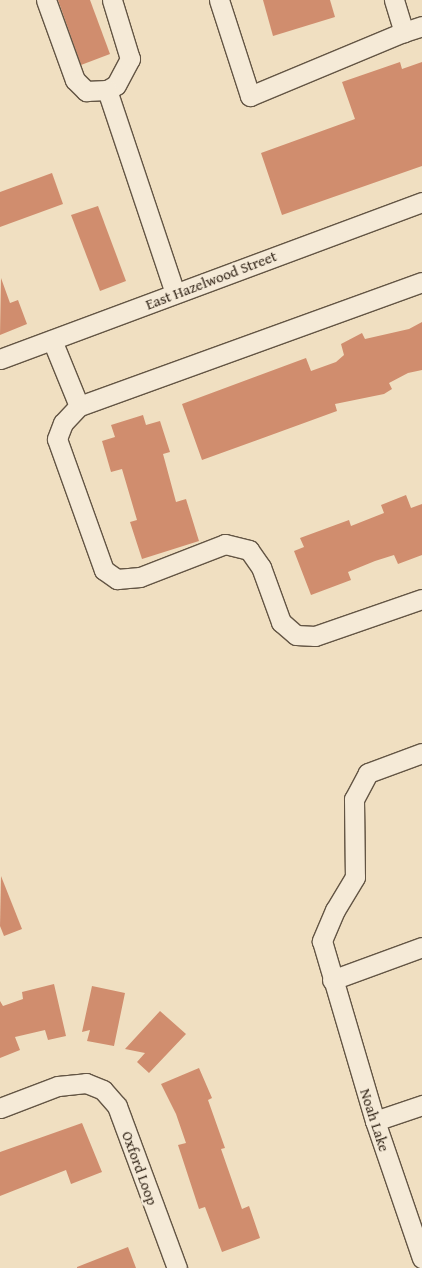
<!DOCTYPE html>
<style>
body{margin:0}
#map{position:relative;width:422px;height:1268px;overflow:hidden;background:#f0dfc1;font-family:"Gentium Book Plus",serif}
div>[style]{position:absolute}
.building>*{inset:0;background:#d08d6e}
.roads{filter:drop-shadow(1px 0 #635544) drop-shadow(-1px 0 #635544) drop-shadow(0 1px #635544) drop-shadow(0 -1px #635544)}
.minor>*{height:19px;margin:-9.5px;padding:0 9.5px;transform-origin:9.5px;border-radius:9.5px;background:#f5ead7}
span{translate:-50% -50%;white-space:nowrap;text-align:center;line-height:1.15;-webkit-text-stroke:4px #f5ead7;paint-order:stroke}
.street-label{font-size:15px;color:#34271a}
</style>
<div id="map">
<div class="building">
<i style="clip-path:polygon(58px 0,90px 0,110px 54px,81px 65px)"></i>
<i style="clip-path:polygon(263px 0,330px 0,335px 17px,273px 36px)"></i>
<i style="clip-path:polygon(400px 62px,402px 69px,422px 62px,422px 166px,282px 215px,261px 153px,355px 119px,342px 82px)"></i>
<i style="clip-path:polygon(52px 173px,63px 204px,0 227px,0 192px)"></i>
<i style="clip-path:polygon(98px 206px,126px 281px,100px 291px,71px 215px)"></i>
<i style="clip-path:polygon(1px 278px,10px 303px,18px 300px,27px 324px,0 335px)"></i>
<i style="clip-path:polygon(422px 322px,422px 370px,408px 373px,389px 383px,392px 389px,384px 394px,335px 404px,337px 411px,202px 460px,182px 404px,306px 358px,311px 371px,336px 362px,344px 355px,341px 344px,362px 333px,365px 339px,409px 329px)"></i>
<i style="clip-path:polygon(143px 415px,146px 425px,160px 421px,170px 452px,163px 454px,176px 502px,186px 499px,199px 541px,142px 559px,130px 522px,137px 520px,122px 469px,111px 472px,102px 441px,115px 437px,111px 425px)"></i>
<i style="clip-path:polygon(406px 495px,411px 508px,422px 504px,422px 555px,398px 564px,394px 555px,375px 561px,348px 572px,351px 580px,311px 595px,294px 551px,304px 547px,300px 538px,349px 520px,351px 526px,384px 513px,381px 505px)"></i>
<i style="clip-path:polygon(1px 876px,22px 929px,4px 936px,0 926px)"></i>
<i style="clip-path:polygon(54px 984px,66px 1036px,48px 1040px,45px 1030px,15px 1037px,20px 1050px,0 1058px,0 1001px,3px 1006px,23px 999px,22px 992px)"></i>
<i style="clip-path:polygon(92px 986px,125px 993px,114px 1046px,87px 1041px,90px 1030px,82px 1032px)"></i>
<i style="clip-path:polygon(160px 1011px,186px 1034px,149px 1073px,137px 1062px,145px 1053px,125px 1049px)"></i>
<i style="clip-path:polygon(199px 1068px,212px 1098px,208px 1100px,225px 1148px,221px 1149px,242px 1209px,249px 1206px,260px 1238px,222px 1252px,205px 1207px,199px 1209px,178px 1145px,186px 1143px,176px 1114px,161px 1084px)"></i>
<i style="clip-path:polygon(82px 1123px,102px 1172px,71px 1184px,66px 1170px,0 1196px,0 1152px)"></i>
<i style="clip-path:polygon(128px 1247px,136px 1268px,77px 1268px,77px 1267px)"></i>
</div>
<div class="roads">
<div class="minor">
<i style="left:46px;top:0;width:85px;rotate:70.1deg"></i>
<i style="left:75px;top:80px;width:16px;rotate:45deg"></i>
<i style="left:86px;top:91px;width:21px;rotate:-3deg"></i>
<i style="left:107px;top:90px;width:10px;rotate:-29deg"></i>
<i style="left:116px;top:85px;width:30px;rotate:-62deg"></i>
<i style="left:130px;top:59px;width:62px;rotate:-107deg"></i>
<i style="left:219px;top:0;width:101px;rotate:72.1deg"></i>
<i style="left:250px;top:96px;width:167px;rotate:-22.6deg"></i>
<i style="left:394px;top:0;width:34px;rotate:73deg"></i>
<i style="left:404px;top:32px;width:19px;rotate:-18deg"></i>
<i style="left:107px;top:90px;width:214px;rotate:71.5deg"></i>
<i style="left:422px;top:282px;width:365px;rotate:160.1deg"></i>
<i style="left:79px;top:406px;width:23px;rotate:133deg"></i>
<i style="left:63px;top:423px;width:17px;rotate:111deg"></i>
<i style="left:57px;top:439px;width:139px;rotate:70.3deg"></i>
<i style="left:104px;top:570px;width:16px;rotate:35deg"></i>
<i style="left:117px;top:579px;width:23px;rotate:-5deg"></i>
<i style="left:140px;top:577px;width:91px;rotate:-21.2deg"></i>
<i style="left:225px;top:544px;width:25px;rotate:14deg"></i>
<i style="left:249px;top:550px;width:21px;rotate:55deg"></i>
<i style="left:261px;top:567px;width:59px;rotate:70deg"></i>
<i style="left:281px;top:622px;width:20px;rotate:41deg"></i>
<i style="left:296px;top:635px;width:19px;rotate:3deg"></i>
<i style="left:315px;top:636px;width:113px;rotate:-19.1deg"></i>
<i style="left:52px;top:340px;width:71px;rotate:67.8deg"></i>
<i style="left:0;top:359px;width:450px;rotate:-20.4deg"></i>
<i style="left:422px;top:753px;width:58px;rotate:159.7deg"></i>
<i style="left:368px;top:773px;width:30px;rotate:118deg"></i>
<i style="left:354px;top:799px;width:78px;rotate:89.3deg"></i>
<i style="left:355px;top:877px;width:39px;rotate:121deg"></i>
<i style="left:335px;top:910px;width:34px;rotate:113deg"></i>
<i style="left:322px;top:941px;width:188px;rotate:73.6deg"></i>
<i style="left:375px;top:1121px;width:145px;rotate:71.1deg"></i>
<i style="left:332px;top:980px;width:96px;rotate:-20.1deg"></i>
<i style="left:0;top:1108px;width:62px;rotate:-20.8deg"></i>
<i style="left:58px;top:1086px;width:28px;rotate:-6deg"></i>
<i style="left:86px;top:1083px;width:18px;rotate:22deg"></i>
<i style="left:103px;top:1090px;width:21px;rotate:49deg"></i>
<i style="left:117px;top:1106px;width:173px;rotate:69.7deg"></i>
<i style="left:375px;top:1121px;width:50px;rotate:-18.8deg"></i>
</div>
</div>
<div class="street-label">
<span style="left:211px;top:280px;rotate:-21deg">East Hazelwood Street</span>
<span style="left:375px;top:1120px;rotate:72deg">Noah Lake</span>
<span style="left:140px;top:1168px;rotate:70deg">Oxford Loop</span>
</div>
</div>
